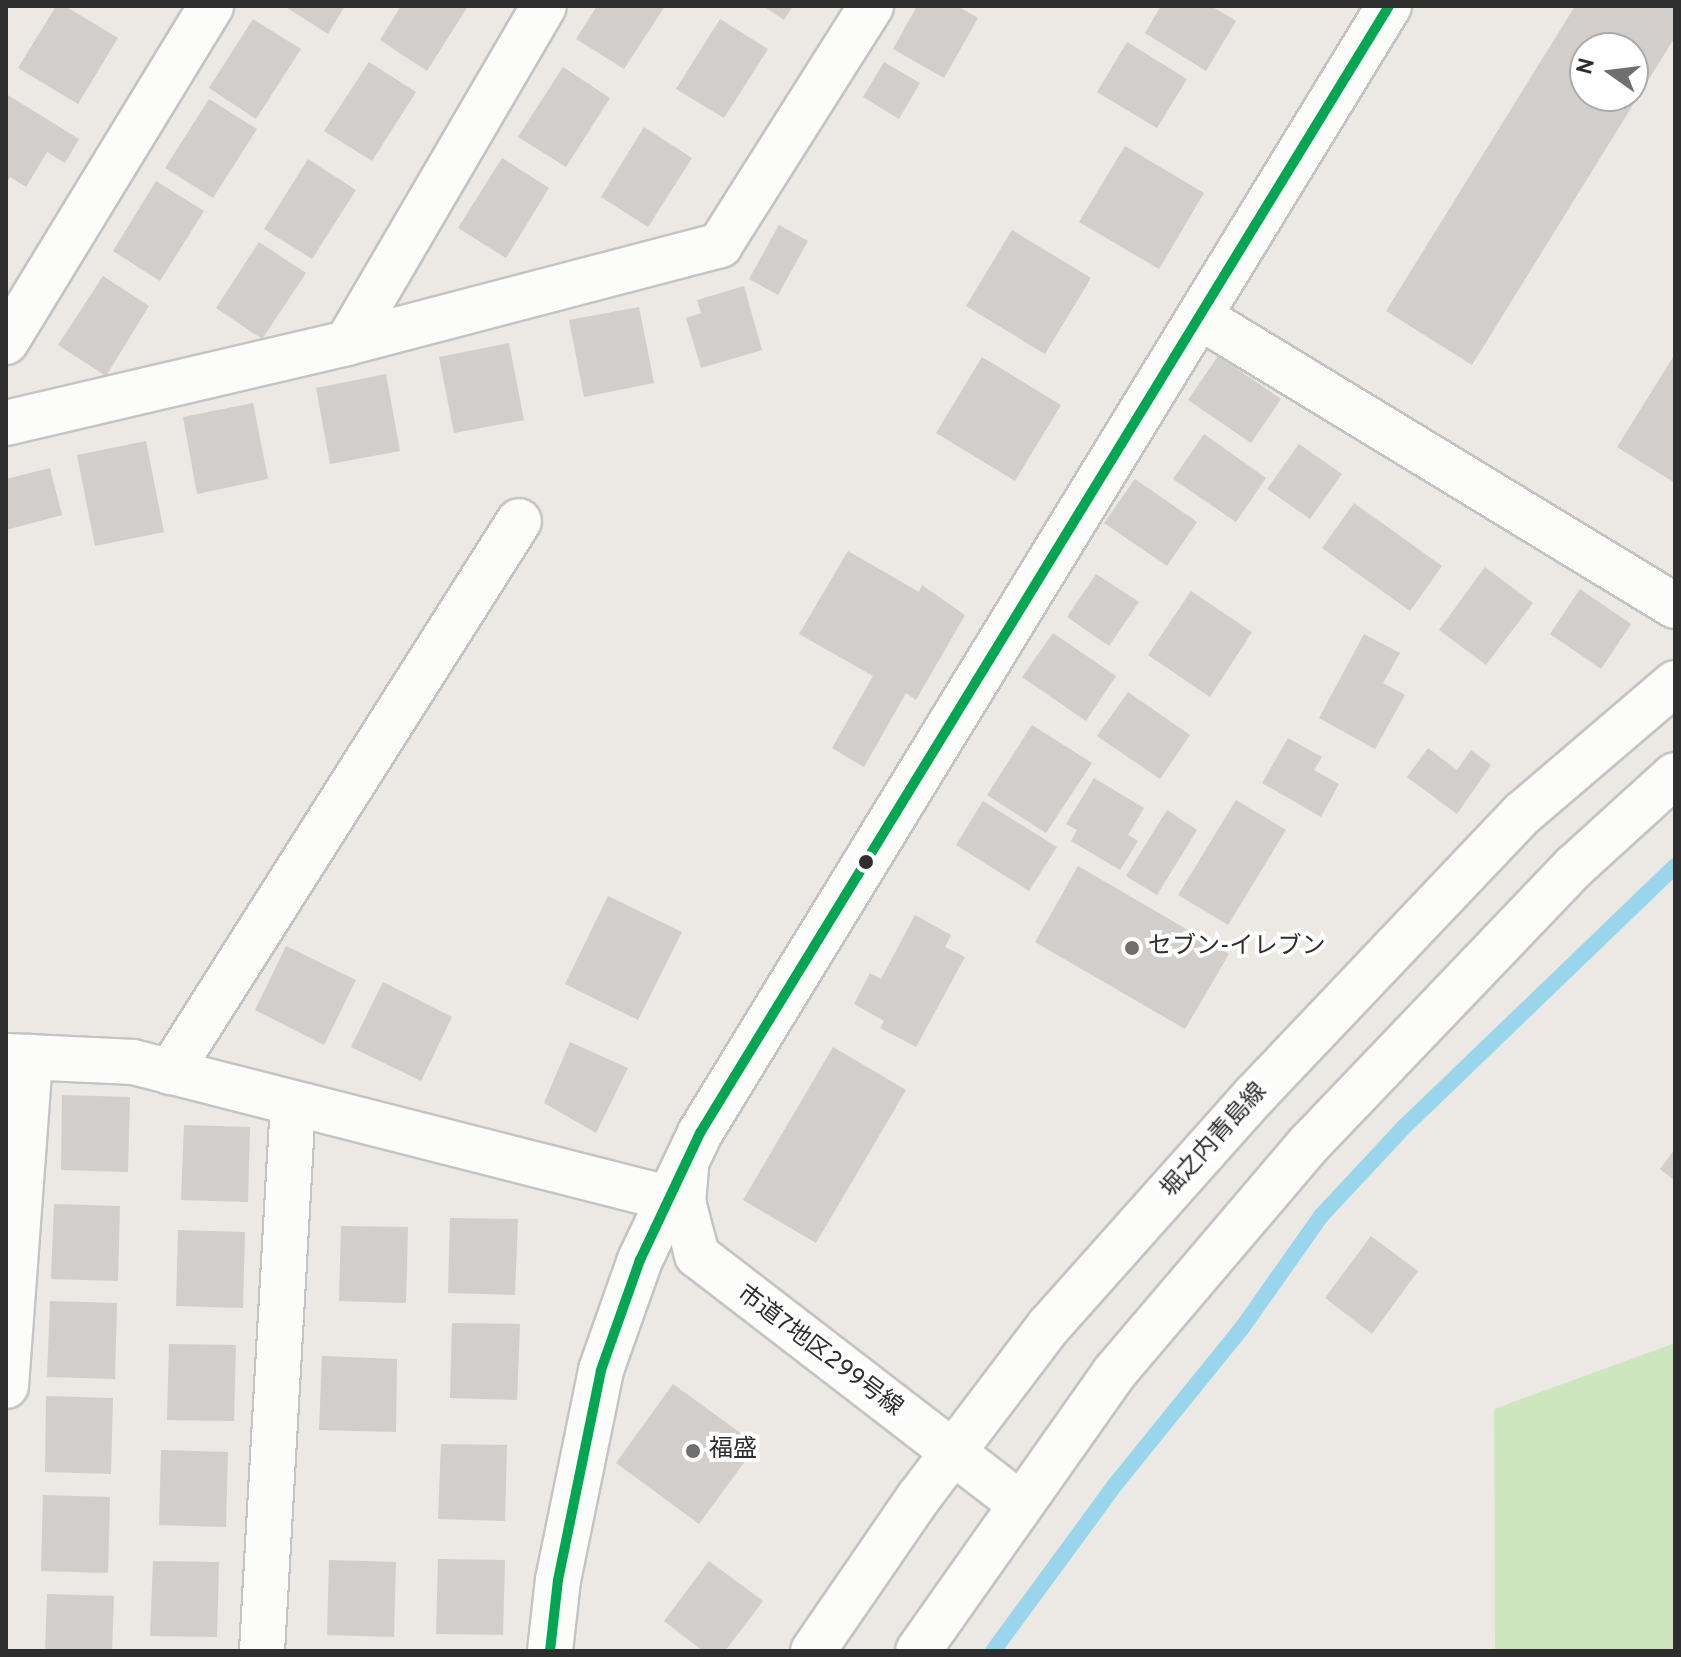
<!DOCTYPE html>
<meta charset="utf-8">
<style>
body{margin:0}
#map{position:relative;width:1681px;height:1657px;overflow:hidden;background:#ece8e4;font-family:Overpass,"Noto Sans JP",sans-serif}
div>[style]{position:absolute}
.green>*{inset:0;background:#cee6be}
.stream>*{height:16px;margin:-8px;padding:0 8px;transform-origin:8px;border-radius:8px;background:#99d6ec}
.building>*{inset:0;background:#d1cecb}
.roads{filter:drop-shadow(2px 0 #c5c4c5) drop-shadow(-2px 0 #c5c4c5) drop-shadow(0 2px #c5c4c5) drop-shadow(0 -2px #c5c4c5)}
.street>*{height:44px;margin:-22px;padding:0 22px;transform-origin:22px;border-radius:22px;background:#fcfcfb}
.secondary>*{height:44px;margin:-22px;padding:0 22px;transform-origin:22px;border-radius:22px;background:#fcfcfb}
.bus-1>*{height:10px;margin:-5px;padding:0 5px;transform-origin:5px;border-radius:5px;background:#00a651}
.dots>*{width:22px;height:22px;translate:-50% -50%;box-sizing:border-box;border:4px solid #fff;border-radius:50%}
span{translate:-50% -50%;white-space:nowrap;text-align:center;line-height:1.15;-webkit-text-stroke:8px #fff;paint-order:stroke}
.poi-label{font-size:24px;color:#2e2e2e}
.left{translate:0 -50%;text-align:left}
.street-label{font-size:24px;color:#2e2e2e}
.frame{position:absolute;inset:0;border:8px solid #2e2e2e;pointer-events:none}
.north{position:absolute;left:1569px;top:32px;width:80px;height:80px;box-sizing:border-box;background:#fff;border:2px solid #ababab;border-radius:50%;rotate:284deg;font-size:22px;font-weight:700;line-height:32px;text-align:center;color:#2e2e2e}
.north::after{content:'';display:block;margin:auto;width:28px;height:36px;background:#706f6e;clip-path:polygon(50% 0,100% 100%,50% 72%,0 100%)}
</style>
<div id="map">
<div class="green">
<i style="clip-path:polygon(1675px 1343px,1675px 1651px,1495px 1651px,1494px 1409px)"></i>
</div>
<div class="stream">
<i style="left:993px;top:1651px;width:205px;rotate:-53.7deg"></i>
<i style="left:1114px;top:1486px;width:203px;rotate:-51deg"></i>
<i style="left:1242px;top:1328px;width:137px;rotate:-54.8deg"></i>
<i style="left:1321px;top:1216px;width:122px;rotate:-47deg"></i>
<i style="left:1404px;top:1127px;width:376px;rotate:-43.9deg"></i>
</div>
<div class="building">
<i style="clip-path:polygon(56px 6px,65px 6px,118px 38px,78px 104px,18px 68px)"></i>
<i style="clip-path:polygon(284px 6px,345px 6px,328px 34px)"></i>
<i style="clip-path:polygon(401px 6px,468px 6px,427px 71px,380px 40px)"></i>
<i style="clip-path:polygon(597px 6px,665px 6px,624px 69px,576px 39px)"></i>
<i style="clip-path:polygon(763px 6px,793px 6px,784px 20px)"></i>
<i style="clip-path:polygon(917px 6px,957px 6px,978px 18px,944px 78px,893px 49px)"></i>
<i style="clip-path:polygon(1161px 6px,1211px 6px,1236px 21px,1206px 71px,1145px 33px)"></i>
<i style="clip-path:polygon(evenodd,1575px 6px,1669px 6px,1675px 10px,1675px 37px,1472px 365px,1386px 311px,1575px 6px,1585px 48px,1633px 48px,1633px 96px,1585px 96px,1585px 48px)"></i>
<i style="clip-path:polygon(253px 19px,301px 49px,256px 119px,209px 88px)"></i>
<i style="clip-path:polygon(720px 19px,768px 49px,724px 118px,676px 89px)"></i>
<i style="clip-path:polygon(1127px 42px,1187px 79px,1157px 128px,1097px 92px)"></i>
<i style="clip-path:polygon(369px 62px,416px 92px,372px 161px,324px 131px)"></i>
<i style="clip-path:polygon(884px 62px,920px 83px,899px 119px,863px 97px)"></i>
<i style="clip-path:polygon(563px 67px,610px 98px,566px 167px,518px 137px)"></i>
<i style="clip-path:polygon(6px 94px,79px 139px,65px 163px,47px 152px,26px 187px,10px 177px,6px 183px)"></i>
<i style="clip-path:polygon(209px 99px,257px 129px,213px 198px,165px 168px)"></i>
<i style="clip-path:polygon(644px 127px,692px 158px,648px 227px,601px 197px)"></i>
<i style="clip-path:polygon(1125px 146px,1204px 193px,1159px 269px,1079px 222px)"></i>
<i style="clip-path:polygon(502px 158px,549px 188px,506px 258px,458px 228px)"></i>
<i style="clip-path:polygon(308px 159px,356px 190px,312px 259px,264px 229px)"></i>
<i style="clip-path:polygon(156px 181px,204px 211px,160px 281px,113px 251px)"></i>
<i style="clip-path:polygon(779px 225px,808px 241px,778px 295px,749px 279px)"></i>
<i style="clip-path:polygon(1012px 230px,1091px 278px,1045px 354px,966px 306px)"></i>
<i style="clip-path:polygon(259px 242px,306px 273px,262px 339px,216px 308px)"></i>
<i style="clip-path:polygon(103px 276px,149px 306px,106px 376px,58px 345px)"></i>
<i style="clip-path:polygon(744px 286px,762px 350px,701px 368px,686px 318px,701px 313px,697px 300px)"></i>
<i style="clip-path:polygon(639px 307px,654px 383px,584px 397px,569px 320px)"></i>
<i style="clip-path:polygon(509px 343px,524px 420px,454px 433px,439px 357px)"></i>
<i style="clip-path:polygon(1675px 354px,1675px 483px,1617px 447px)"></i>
<i style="clip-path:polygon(1218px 356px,1281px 399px,1251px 443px,1188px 400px)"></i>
<i style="clip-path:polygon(982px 357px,1061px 405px,1015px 481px,936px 433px)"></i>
<i style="clip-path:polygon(386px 374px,400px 451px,330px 464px,316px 388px)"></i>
<i style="clip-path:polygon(253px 403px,268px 479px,197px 494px,183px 417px)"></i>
<i style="clip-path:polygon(1204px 434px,1266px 478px,1236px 522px,1173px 479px)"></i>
<i style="clip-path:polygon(146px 441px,164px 532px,95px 546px,77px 455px)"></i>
<i style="clip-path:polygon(1299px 444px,1342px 474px,1310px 519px,1267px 489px)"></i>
<i style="clip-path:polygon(50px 468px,62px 515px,6px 530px,6px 479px)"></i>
<i style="clip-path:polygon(1135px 479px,1197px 522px,1167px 566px,1104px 523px)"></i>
<i style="clip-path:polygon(1354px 503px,1442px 566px,1410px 611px,1322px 548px)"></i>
<i style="clip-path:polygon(848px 551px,919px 592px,922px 585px,965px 615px,916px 700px,906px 693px,864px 767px,832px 748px,873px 676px,799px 634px)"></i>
<i style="clip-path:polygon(1485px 567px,1533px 603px,1486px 665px,1439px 630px)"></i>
<i style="clip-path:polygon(1096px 574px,1139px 602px,1109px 646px,1067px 617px)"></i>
<i style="clip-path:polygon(1580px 589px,1631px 624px,1601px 669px,1550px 634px)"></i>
<i style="clip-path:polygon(1191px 591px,1252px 632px,1210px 697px,1148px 655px)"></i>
<i style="clip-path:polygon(1053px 633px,1116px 676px,1086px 721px,1022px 677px)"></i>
<i style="clip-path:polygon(1364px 634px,1400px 653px,1383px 683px,1405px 695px,1375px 749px,1319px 718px)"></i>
<i style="clip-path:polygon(1128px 692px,1190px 735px,1160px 779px,1097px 736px)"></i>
<i style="clip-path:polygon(1032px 725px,1092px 763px,1046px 833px,987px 795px)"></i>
<i style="clip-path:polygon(1288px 738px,1322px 757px,1314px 770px,1339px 784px,1321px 817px,1262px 783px)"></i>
<i style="clip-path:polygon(1428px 748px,1457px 770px,1471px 750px,1491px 765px,1457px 814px,1407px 777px)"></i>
<i style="clip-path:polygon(1094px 778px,1144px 808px,1128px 835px,1138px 841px,1120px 870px,1071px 841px,1077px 830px,1066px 824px)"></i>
<i style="clip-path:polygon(1236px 800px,1286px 830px,1228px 925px,1178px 895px)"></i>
<i style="clip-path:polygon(983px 801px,1057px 847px,1029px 891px,956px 845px)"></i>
<i style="clip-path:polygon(1167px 810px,1197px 830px,1157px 895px,1126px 876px)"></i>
<i style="clip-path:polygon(1078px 866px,1229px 954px,1185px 1029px,1035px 942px)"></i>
<i style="clip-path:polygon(608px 896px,682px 932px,638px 1020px,565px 984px)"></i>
<i style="clip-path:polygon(915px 915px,951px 935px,945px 947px,965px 957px,916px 1047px,880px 1028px,884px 1021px,854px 1004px,870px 973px,881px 979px)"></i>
<i style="clip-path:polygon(286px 946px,356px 980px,324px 1045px,255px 1010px)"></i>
<i style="clip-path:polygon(383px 982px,452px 1017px,421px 1081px,351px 1047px)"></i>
<i style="clip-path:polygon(570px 1042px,628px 1068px,596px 1133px,544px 1103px)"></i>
<i style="clip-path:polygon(833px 1047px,906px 1090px,816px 1243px,743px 1200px)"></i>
<i style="clip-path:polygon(62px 1095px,130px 1097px,128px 1172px,61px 1170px)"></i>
<i style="clip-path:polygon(184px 1125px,250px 1127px,248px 1202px,181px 1200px)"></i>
<i style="clip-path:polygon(1675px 1149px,1675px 1181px,1660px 1169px)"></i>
<i style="clip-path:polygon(54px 1204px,120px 1206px,118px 1281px,51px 1279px)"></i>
<i style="clip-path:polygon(450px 1218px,518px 1219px,515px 1295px,448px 1293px)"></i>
<i style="clip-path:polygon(341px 1226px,408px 1227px,406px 1303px,339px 1301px)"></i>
<i style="clip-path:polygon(178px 1230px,245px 1232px,243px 1308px,176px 1306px)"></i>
<i style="clip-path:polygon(1371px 1236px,1418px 1271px,1372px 1334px,1325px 1298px)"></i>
<i style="clip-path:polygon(50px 1301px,117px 1303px,115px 1379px,47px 1377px)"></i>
<i style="clip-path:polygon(452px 1323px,520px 1324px,517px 1400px,450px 1398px)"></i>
<i style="clip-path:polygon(169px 1344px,236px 1345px,234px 1421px,167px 1420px)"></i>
<i style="clip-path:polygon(322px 1356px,397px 1359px,396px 1432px,319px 1430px)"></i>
<i style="clip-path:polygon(673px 1384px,757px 1445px,699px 1524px,616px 1463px)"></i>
<i style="clip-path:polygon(46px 1396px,113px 1398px,111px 1474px,45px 1472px)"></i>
<i style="clip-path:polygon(441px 1444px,507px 1445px,505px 1521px,438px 1519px)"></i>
<i style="clip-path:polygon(161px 1450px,228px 1452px,226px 1527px,159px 1525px)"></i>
<i style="clip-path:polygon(43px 1495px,110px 1497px,108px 1573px,41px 1571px)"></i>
<i style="clip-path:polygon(438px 1559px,505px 1560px,503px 1635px,436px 1634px)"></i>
<i style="clip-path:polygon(329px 1560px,396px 1562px,394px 1637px,327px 1635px)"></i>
<i style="clip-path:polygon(153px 1561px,219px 1562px,217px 1637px,150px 1636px)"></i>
<i style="clip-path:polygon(709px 1561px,763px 1601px,725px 1651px,703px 1651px,664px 1621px)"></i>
<i style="clip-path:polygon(47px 1594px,114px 1596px,112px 1651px,45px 1651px)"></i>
</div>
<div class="roads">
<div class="street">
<i style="left:1200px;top:317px;width:556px;rotate:31.32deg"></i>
<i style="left:6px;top:342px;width:394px;rotate:-58.6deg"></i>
<i style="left:347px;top:343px;width:390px;rotate:-59.7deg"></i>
<i style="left:6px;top:423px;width:350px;rotate:-13.2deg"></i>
<i style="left:347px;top:343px;width:386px;rotate:-14.7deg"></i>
<i style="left:720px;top:245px;width:283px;rotate:-57.7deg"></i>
<i style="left:6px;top:1056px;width:127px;rotate:2.7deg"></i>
<i style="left:133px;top:1062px;width:568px;rotate:14.28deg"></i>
<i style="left:170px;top:1072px;width:652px;rotate:-57.65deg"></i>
<i style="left:6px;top:1386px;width:330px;rotate:-85.8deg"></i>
<i style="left:262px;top:1651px;width:548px;rotate:-86.76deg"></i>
</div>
<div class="secondary">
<i style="left:686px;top:1168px;width:34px;rotate:95deg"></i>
<i style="left:683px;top:1202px;width:55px;rotate:75.2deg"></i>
<i style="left:697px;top:1255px;width:408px;rotate:37.6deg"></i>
<i style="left:550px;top:1651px;width:71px;rotate:-83.6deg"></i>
<i style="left:558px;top:1580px;width:214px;rotate:-78.4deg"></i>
<i style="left:601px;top:1370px;width:117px;rotate:-70.5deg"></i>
<i style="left:640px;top:1260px;width:140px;rotate:-64.7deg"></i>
<i style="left:700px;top:1133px;width:1321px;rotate:-58.56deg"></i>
<i style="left:813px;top:1651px;width:187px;rotate:-55.5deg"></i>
<i style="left:919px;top:1497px;width:215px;rotate:-52.8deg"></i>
<i style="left:1049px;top:1326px;width:310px;rotate:-48.3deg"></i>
<i style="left:1255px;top:1095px;width:389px;rotate:-46.5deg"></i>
<i style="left:1523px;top:813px;width:200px;rotate:-40.5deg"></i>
<i style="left:918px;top:1651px;width:340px;rotate:-54.8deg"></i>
<i style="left:1114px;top:1373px;width:301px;rotate:-49.6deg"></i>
<i style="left:1309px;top:1144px;width:385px;rotate:-46.3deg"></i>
<i style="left:1575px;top:866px;width:135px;rotate:-42.3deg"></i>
</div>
</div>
<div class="bus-1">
<i style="left:550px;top:1651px;width:71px;rotate:-83.6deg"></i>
<i style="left:558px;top:1580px;width:214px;rotate:-78.4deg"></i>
<i style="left:601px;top:1370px;width:117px;rotate:-70.5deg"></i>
<i style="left:640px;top:1260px;width:140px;rotate:-64.7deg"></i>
<i style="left:700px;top:1133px;width:1321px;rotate:-58.56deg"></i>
</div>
<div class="dots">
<i style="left:866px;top:862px;background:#2e2e2e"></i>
<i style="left:1132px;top:948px;background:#706f6e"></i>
<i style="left:693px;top:1451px;background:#706f6e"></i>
</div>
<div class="poi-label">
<span class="left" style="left:1148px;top:948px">セブン-イレブン</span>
<span class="left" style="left:709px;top:1451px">福盛</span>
</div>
<div class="street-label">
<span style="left:1215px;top:1141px;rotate:-48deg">堀之内青島線</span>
<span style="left:819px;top:1352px;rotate:37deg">市道7地区299号線</span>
</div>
<div class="frame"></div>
<div class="north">N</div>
</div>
